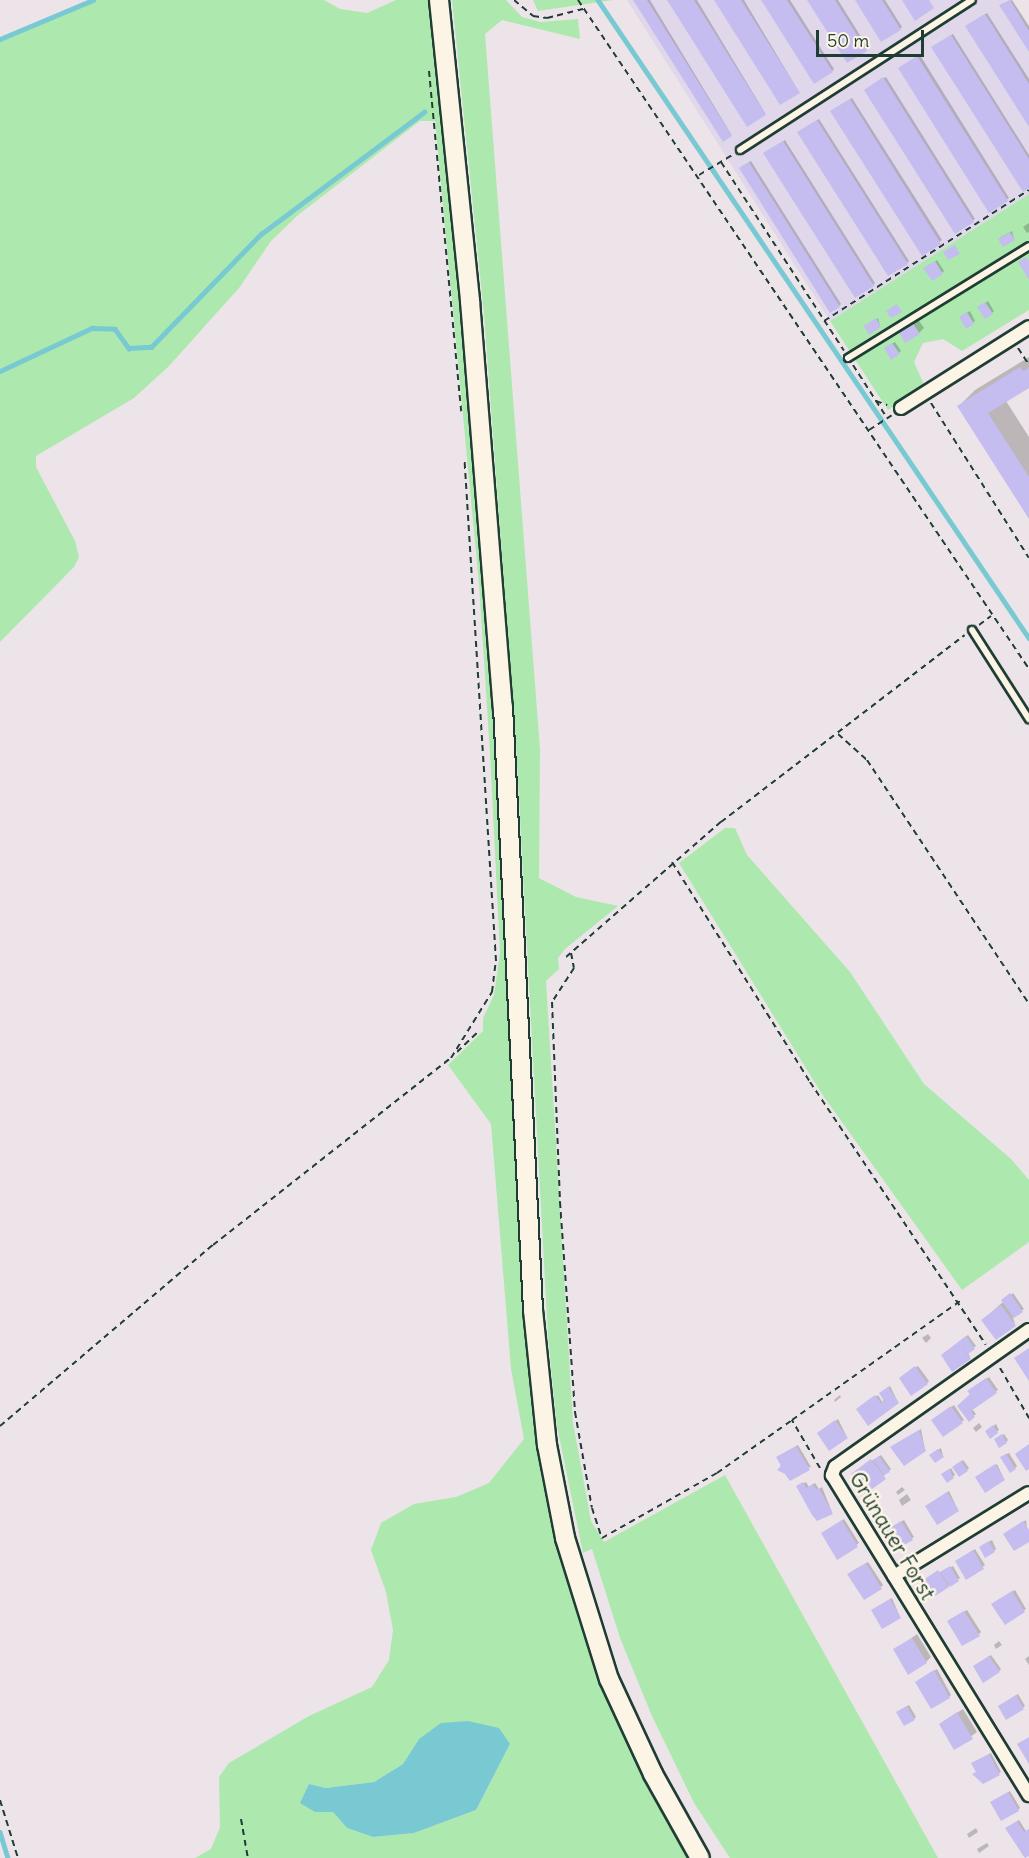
<!DOCTYPE html>
<meta charset="utf-8">
<style>
body{margin:0}
#map{position:relative;width:1029px;height:1858px;overflow:hidden;background:#ece4e8;font-family:Delius,sans-serif}
div>[style]{position:absolute}
.built>*{inset:0;background:#e0d8ea}
.green>*{inset:0;background:#ade9ae}
.water>*{inset:0;background:#79c9d3}
.shadow>*{inset:0;background:#0003}
.stream>*{height:4.5px;margin:-2.25px;padding:0 2.25px;transform-origin:2.25px;border-radius:2.25px;background:#79c9d3}
.building>*{inset:0;background:#c5bdef}
.path>*{height:2px;margin-top:-1px;transform-origin:0;background:repeating-linear-gradient(90deg,#1f3d34 0 6px,transparent 0 10.5px)}
.roads{filter:drop-shadow(2px 0 #1f3d34) drop-shadow(-2px 0 #1f3d34) drop-shadow(0 2px #1f3d34) drop-shadow(0 -2px #1f3d34)}
.lane>*{height:6px;margin:-3px;padding:0 3px;transform-origin:3px;border-radius:3px;background:#fcf5e5}
.street>*{height:12px;margin:-6px;padding:0 6px;transform-origin:6px;border-radius:6px;background:#fcf5e5}
.primary>*{height:18px;margin:-9px;padding:0 9px;transform-origin:9px;border-radius:9px;background:#fcf5e5}
span{translate:-50% -50%;white-space:nowrap;text-align:center;line-height:1.15;-webkit-text-stroke:5px #fcf5e5;paint-order:stroke}
.street-label{font-size:21px;color:#1f3d34}
.scale{position:absolute;left:816px;top:30px;width:108px;height:27px;box-sizing:border-box;border:3px solid #1f3d34;border-top:0;padding-left:8px;font-size:18px;line-height:21px;white-space:nowrap;color:#1f3d34;-webkit-text-stroke:4px #fcf5e5;paint-order:stroke}
</style>
<div id="map">
<div class="built">
<i style="clip-path:polygon(627px 0,1012px 0,1029px 28px,1029px 194px,830px 321px)"></i>
</div>
<div class="green">
<i style="clip-path:polygon(evenodd,93px 0,324px 0,340px 9px,367px 13px,396px 0,428px 0,457px 252px,485px 584px,533px 1375px,576px 1598px,694px 1858px,195px 1858px,211px 1849px,220px 1827px,219px 1777px,229px 1763px,309px 1716px,372px 1687px,389px 1660px,393px 1630px,386px 1592px,371px 1550px,381px 1523px,414px 1504px,456px 1497px,489px 1483px,524px 1439px,511px 1369px,491px 1124px,448px 1065px,483px 1031px,483px 1018px,494px 995px,500px 953px,490px 753px,479px 584px,435px 121px,420px 121px,298px 215px,271px 241px,239px 288px,169px 366px,134px 398px,36px 456px,36px 467px,75px 541px,79px 557px,74px 567px,0 642px,0 39px,93px 0,419px 1739px,510px 1744px,476px 1810px,414px 1833px,373px 1837px,347px 1828px,333px 1812px,315px 1812px,309px 1784px,326px 1788px,374px 1782px,403px 1764px,419px 1739px)"></i>
<i style="clip-path:polygon(452px 0,506px 0,522px 17px,541px 22px,578px 19px,580px 39px,502px 20px,485px 34px,540px 749px,539px 878px,576px 897px,618px 906px,565px 949px,558px 958px,559px 969px,546px 981px,573px 1423px,591px 1521px,604px 1542px,725px 1475px,938px 1858px,730px 1858px,694px 1803px,652px 1716px,620px 1638px,592px 1549px,583px 1553px,557px 1426px,548px 1337px,516px 743px,484px 314px)"></i>
<i style="clip-path:polygon(533px 0,613px 0,538px 11px)"></i>
<i style="clip-path:polygon(1029px 194px,1029px 310px,962px 351px,943px 339px,923px 343px,914px 362px,925px 387px,888px 410px,830px 321px)"></i>
<i style="clip-path:polygon(725px 828px,735px 828px,747px 855px,850px 972px,924px 1084px,1011px 1159px,1029px 1180px,1029px 1242px,962px 1290px,822px 1094px,679px 863px)"></i>
</div>
<div class="water">
<i style="clip-path:polygon(468px 1721px,499px 1728px,510px 1744px,476px 1810px,414px 1833px,373px 1837px,347px 1828px,333px 1812px,315px 1812px,300px 1803px,309px 1784px,326px 1788px,374px 1782px,403px 1764px,419px 1739px,441px 1723px)"></i>
</div>
<div class="shadow">
<i style="clip-path:polygon(635px 0,650px 0,731px 134px,723px 140px)"></i>
<i style="clip-path:polygon(668px 0,697px 0,765px 113px,747px 125px)"></i>
<i style="clip-path:polygon(716px 0,744px 0,799px 92px)"></i>
<i style="clip-path:polygon(762px 0,790px 0,834px 69px,832px 71px)"></i>
<i style="clip-path:polygon(809px 0,838px 0,868px 48px,866px 50px)"></i>
<i style="clip-path:polygon(857px 0,885px 0,902px 27px,900px 29px)"></i>
<i style="clip-path:polygon(1012px 0,1029px 26px,1029px 49px,1001px 5px)"></i>
<i style="clip-path:polygon(987px 13px,1029px 79px,1029px 124px,969px 24px)"></i>
<i style="clip-path:polygon(953px 34px,1029px 155px,1029px 186px,935px 45px)"></i>
<i style="clip-path:polygon(920px 55px,1009px 198px,990px 211px,902px 67px)"></i>
<i style="clip-path:polygon(886px 77px,975px 219px,956px 232px,868px 88px)"></i>
<i style="clip-path:polygon(852px 98px,942px 240px,922px 254px,834px 109px)"></i>
<i style="clip-path:polygon(819px 119px,909px 261px,907px 263px,801px 130px)"></i>
<i style="clip-path:polygon(785px 140px,875px 283px,873px 285px,767px 151px)"></i>
<i style="clip-path:polygon(751px 161px,841px 304px,839px 306px,743px 166px)"></i>
<i style="clip-path:polygon(1029px 223px,1029px 232px,1027px 233px,1023px 227px)"></i>
<i style="clip-path:polygon(1012px 231px,1014px 239px,999px 239px,1001px 237px)"></i>
<i style="clip-path:polygon(937px 260px,944px 271px,942px 273px,927px 267px)"></i>
<i style="clip-path:polygon(988px 301px,994px 311px,992px 313px,981px 306px)"></i>
<i style="clip-path:polygon(970px 311px,975px 321px,967px 327px,963px 315px)"></i>
<i style="clip-path:polygon(878px 318px,880px 326px,868px 324px)"></i>
<i style="clip-path:polygon(917px 318px,924px 328px,919px 333px,899px 331px)"></i>
<i style="clip-path:polygon(895px 342px,901px 351px,899px 353px,888px 346px)"></i>
<i style="clip-path:polygon(1029px 357px,1029px 386px,1006px 401px,1029px 437px,1029px 516px,959px 406px,975px 390px)"></i>
<i style="clip-path:polygon(1013px 1293px,1024px 1309px,1013px 1317px,1015px 1325px,985px 1318px)"></i>
<i style="clip-path:polygon(928px 1334px,931px 1338px,926px 1343px,922px 1338px)"></i>
<i style="clip-path:polygon(968px 1335px,976px 1346px,968px 1352px,970px 1358px,944px 1354px)"></i>
<i style="clip-path:polygon(918px 1366px,929px 1381px,927px 1383px,903px 1376px)"></i>
<i style="clip-path:polygon(989px 1377px,998px 1390px,972px 1409px,976px 1414px,969px 1420px,971px 1389px)"></i>
<i style="clip-path:polygon(890px 1386px,898px 1402px,860px 1407px,878px 1395px,883px 1403px,883px 1391px)"></i>
<i style="clip-path:polygon(840px 1395px,841px 1397px,835px 1402px,834px 1400px)"></i>
<i style="clip-path:polygon(954px 1405px,964px 1420px,944px 1435px,935px 1418px)"></i>
<i style="clip-path:polygon(838px 1419px,847px 1437px,820px 1432px)"></i>
<i style="clip-path:polygon(979px 1423px,982px 1427px,976px 1432px,973px 1428px)"></i>
<i style="clip-path:polygon(996px 1424px,999px 1430px,991px 1436px,989px 1429px)"></i>
<i style="clip-path:polygon(921px 1429px,925px 1450px,894px 1445px)"></i>
<i style="clip-path:polygon(1004px 1434px,1008px 1440px,1006px 1442px,998px 1438px)"></i>
<i style="clip-path:polygon(798px 1445px,811px 1467px,781px 1472px,780px 1456px)"></i>
<i style="clip-path:polygon(941px 1448px,943px 1456px,933px 1453px)"></i>
<i style="clip-path:polygon(1009px 1453px,1017px 1466px,1015px 1468px,1004px 1455px)"></i>
<i style="clip-path:polygon(881px 1455px,891px 1469px,866px 1492px,854px 1472px)"></i>
<i style="clip-path:polygon(963px 1460px,969px 1468px,967px 1470px,956px 1465px)"></i>
<i style="clip-path:polygon(997px 1464px,1004px 1479px,979px 1475px)"></i>
<i style="clip-path:polygon(951px 1468px,955px 1475px,947px 1481px,945px 1473px)"></i>
<i style="clip-path:polygon(806px 1482px,809px 1487px,815px 1483px,819px 1489px,822px 1487px,832px 1512px,818px 1519px,798px 1486px)"></i>
<i style="clip-path:polygon(902px 1487px,905px 1490px,898px 1495px,896px 1492px)"></i>
<i style="clip-path:polygon(949px 1491px,958px 1510px,929px 1505px)"></i>
<i style="clip-path:polygon(907px 1494px,911px 1500px,902px 1506px,899px 1500px)"></i>
<i style="clip-path:polygon(844px 1519px,859px 1543px,838px 1558px,824px 1532px)"></i>
<i style="clip-path:polygon(904px 1520px,914px 1537px,898px 1547px,888px 1529px)"></i>
<i style="clip-path:polygon(1026px 1520px,1029px 1540px,1007px 1532px)"></i>
<i style="clip-path:polygon(992px 1540px,996px 1549px,994px 1551px,983px 1545px)"></i>
<i style="clip-path:polygon(975px 1549px,985px 1565px,967px 1578px,959px 1560px)"></i>
<i style="clip-path:polygon(868px 1562px,883px 1585px,881px 1587px,851px 1572px)"></i>
<i style="clip-path:polygon(953px 1566px,960px 1578px,933px 1596px,925px 1579px)"></i>
<i style="clip-path:polygon(1015px 1590px,1026px 1609px,1005px 1623px,995px 1602px)"></i>
<i style="clip-path:polygon(892px 1598px,900px 1617px,875px 1608px)"></i>
<i style="clip-path:polygon(967px 1610px,981px 1632px,979px 1634px,951px 1619px)"></i>
<i style="clip-path:polygon(917px 1634px,931px 1657px,926px 1662px,895px 1650px)"></i>
<i style="clip-path:polygon(999px 1641px,1002px 1645px,996px 1649px,994px 1645px)"></i>
<i style="clip-path:polygon(991px 1655px,1001px 1669px,999px 1671px,977px 1664px)"></i>
<i style="clip-path:polygon(1029px 1656px,1029px 1665px,1025px 1659px)"></i>
<i style="clip-path:polygon(937px 1669px,951px 1695px,949px 1697px,918px 1680px)"></i>
<i style="clip-path:polygon(1018px 1694px,1025px 1706px,1007px 1718px,1002px 1705px)"></i>
<i style="clip-path:polygon(909px 1705px,916px 1717px,914px 1719px,900px 1710px)"></i>
<i style="clip-path:polygon(963px 1709px,977px 1732px,955px 1748px,940px 1724px)"></i>
<i style="clip-path:polygon(991px 1753px,1001px 1772px,983px 1782px,975px 1762px)"></i>
<i style="clip-path:polygon(1010px 1791px,1020px 1808px,1018px 1810px,994px 1801px)"></i>
<i style="clip-path:polygon(1019px 1820px,1026px 1831px,1029px 1829px,1029px 1854px,1024px 1857px,1007px 1828px)"></i>
<i style="clip-path:polygon(976px 1828px,978px 1832px,969px 1838px,967px 1834px)"></i>
<i style="clip-path:polygon(987px 1843px,989px 1846px,979px 1853px,977px 1849px)"></i>
</div>
<div class="stream">
<i style="left:598px;top:0;width:770px;rotate:55.96deg"></i>
<i style="left:0;top:39px;width:101px;rotate:-22.8deg"></i>
<i style="left:0;top:371px;width:102px;rotate:-25.1deg"></i>
<i style="left:92px;top:328px;width:23px;rotate:2deg"></i>
<i style="left:115px;top:329px;width:24px;rotate:54deg"></i>
<i style="left:129px;top:348px;width:22px;rotate:-3deg"></i>
<i style="left:151px;top:347px;width:158px;rotate:-45.8deg"></i>
<i style="left:261px;top:234px;width:204px;rotate:-36.8deg"></i>
<i style="left:0;top:1832px;width:27px;rotate:73deg"></i>
</div>
<div class="building">
<i style="clip-path:polygon(633px 0,647px 0,732px 136px,723px 142px)"></i>
<i style="clip-path:polygon(667px 0,694px 0,766px 115px,747px 127px)"></i>
<i style="clip-path:polygon(714px 0,741px 0,800px 93px,780px 105px)"></i>
<i style="clip-path:polygon(761px 0,787px 0,833px 72px,814px 84px)"></i>
<i style="clip-path:polygon(807px 0,835px 0,867px 51px,847px 63px)"></i>
<i style="clip-path:polygon(855px 0,882px 0,901px 30px,881px 42px)"></i>
<i style="clip-path:polygon(902px 0,929px 0,934px 8px,915px 21px)"></i>
<i style="clip-path:polygon(1010px 0,1029px 31px,1029px 52px,999px 5px)"></i>
<i style="clip-path:polygon(985px 14px,1029px 84px,1029px 127px,965px 26px)"></i>
<i style="clip-path:polygon(951px 35px,1029px 159px,1029px 188px,1023px 192px,931px 47px)"></i>
<i style="clip-path:polygon(917px 56px,1008px 201px,989px 213px,898px 68px)"></i>
<i style="clip-path:polygon(883px 77px,974px 222px,955px 234px,864px 90px)"></i>
<i style="clip-path:polygon(850px 99px,941px 244px,922px 256px,830px 111px)"></i>
<i style="clip-path:polygon(817px 120px,908px 264px,888px 276px,797px 132px)"></i>
<i style="clip-path:polygon(783px 141px,874px 286px,855px 298px,763px 153px)"></i>
<i style="clip-path:polygon(749px 162px,840px 307px,830px 313px,739px 168px)"></i>
<i style="clip-path:polygon(1010px 232px,1015px 240px,1003px 247px,998px 239px)"></i>
<i style="clip-path:polygon(955px 245px,960px 254px,948px 260px,943px 252px)"></i>
<i style="clip-path:polygon(1026px 257px,1029px 261px,1029px 280px,1018px 262px)"></i>
<i style="clip-path:polygon(935px 261px,943px 274px,932px 281px,923px 268px)"></i>
<i style="clip-path:polygon(985px 302px,993px 314px,985px 319px,977px 307px)"></i>
<i style="clip-path:polygon(897px 304px,902px 312px,891px 318px,886px 311px)"></i>
<i style="clip-path:polygon(967px 312px,974px 324px,966px 329px,959px 317px)"></i>
<i style="clip-path:polygon(876px 318px,881px 327px,869px 335px,864px 326px)"></i>
<i style="clip-path:polygon(912px 322px,920px 334px,905px 343px,898px 331px)"></i>
<i style="clip-path:polygon(892px 343px,900px 354px,891px 360px,884px 348px)"></i>
<i style="clip-path:polygon(1020px 367px,1023px 371px,1029px 368px,1029px 388px,988px 413px,1029px 477px,1029px 519px,957px 406px)"></i>
<i style="clip-path:polygon(1010px 1293px,1023px 1312px,1014px 1318px,1001px 1300px)"></i>
<i style="clip-path:polygon(1001px 1305px,1016px 1326px,996px 1340px,981px 1320px)"></i>
<i style="clip-path:polygon(966px 1336px,975px 1349px,968px 1354px,960px 1344px,971px 1359px,952px 1372px,941px 1355px)"></i>
<i style="clip-path:polygon(1029px 1348px,1029px 1381px,1014px 1358px)"></i>
<i style="clip-path:polygon(915px 1366px,928px 1384px,911px 1396px,899px 1378px)"></i>
<i style="clip-path:polygon(986px 1378px,997px 1393px,971px 1411px,975px 1417px,969px 1422px,957px 1406px,970px 1394px,967px 1391px)"></i>
<i style="clip-path:polygon(888px 1387px,899px 1403px,868px 1426px,856px 1409px,875px 1395px,881px 1403px,884px 1401px,879px 1393px)"></i>
<i style="clip-path:polygon(951px 1406px,963px 1423px,943px 1437px,931px 1420px)"></i>
<i style="clip-path:polygon(835px 1420px,848px 1438px,829px 1451px,817px 1433px)"></i>
<i style="clip-path:polygon(993px 1425px,998px 1433px,990px 1439px,985px 1431px)"></i>
<i style="clip-path:polygon(919px 1430px,926px 1451px,904px 1466px,890px 1447px)"></i>
<i style="clip-path:polygon(1002px 1434px,1007px 1443px,999px 1448px,994px 1439px)"></i>
<i style="clip-path:polygon(1029px 1444px,1029px 1469px,1026px 1471px,1015px 1454px)"></i>
<i style="clip-path:polygon(796px 1446px,810px 1470px,790px 1481px,785px 1474px,777px 1470px,781px 1466px,776px 1457px)"></i>
<i style="clip-path:polygon(938px 1449px,944px 1457px,935px 1463px,929px 1455px)"></i>
<i style="clip-path:polygon(1006px 1454px,1016px 1469px,1010px 1473px,1000px 1457px)"></i>
<i style="clip-path:polygon(879px 1456px,890px 1472px,884px 1475px,873px 1460px)"></i>
<i style="clip-path:polygon(871px 1459px,886px 1479px,865px 1494px,851px 1474px)"></i>
<i style="clip-path:polygon(961px 1461px,968px 1471px,959px 1477px,952px 1467px)"></i>
<i style="clip-path:polygon(995px 1464px,1005px 1480px,985px 1493px,975px 1477px)"></i>
<i style="clip-path:polygon(949px 1469px,954px 1478px,947px 1483px,941px 1474px)"></i>
<i style="clip-path:polygon(803px 1482px,806px 1488px,813px 1484px,816px 1489px,819px 1488px,833px 1514px,817px 1521px,812px 1515px,796px 1486px)"></i>
<i style="clip-path:polygon(947px 1492px,959px 1511px,937px 1525px,925px 1506px)"></i>
<i style="clip-path:polygon(842px 1520px,858px 1547px,837px 1560px,821px 1533px)"></i>
<i style="clip-path:polygon(901px 1521px,913px 1540px,897px 1549px,885px 1531px)"></i>
<i style="clip-path:polygon(1023px 1521px,1029px 1530px,1029px 1542px,1014px 1551px,1003px 1534px)"></i>
<i style="clip-path:polygon(989px 1541px,995px 1552px,985px 1558px,979px 1547px)"></i>
<i style="clip-path:polygon(973px 1550px,984px 1569px,966px 1580px,955px 1561px)"></i>
<i style="clip-path:polygon(866px 1563px,882px 1589px,864px 1600px,847px 1574px)"></i>
<i style="clip-path:polygon(950px 1566px,959px 1581px,950px 1587px,940px 1572px)"></i>
<i style="clip-path:polygon(938px 1570px,949px 1587px,932px 1598px,922px 1581px)"></i>
<i style="clip-path:polygon(1012px 1591px,1025px 1612px,1005px 1625px,991px 1604px)"></i>
<i style="clip-path:polygon(890px 1599px,901px 1618px,882px 1629px,871px 1610px)"></i>
<i style="clip-path:polygon(964px 1611px,980px 1636px,962px 1646px,947px 1621px)"></i>
<i style="clip-path:polygon(912px 1638px,927px 1663px,908px 1675px,893px 1649px)"></i>
<i style="clip-path:polygon(989px 1656px,1000px 1672px,983px 1683px,973px 1666px)"></i>
<i style="clip-path:polygon(934px 1670px,950px 1698px,931px 1709px,915px 1682px)"></i>
<i style="clip-path:polygon(1016px 1695px,1024px 1709px,1006px 1720px,998px 1706px)"></i>
<i style="clip-path:polygon(907px 1706px,915px 1720px,904px 1726px,896px 1712px)"></i>
<i style="clip-path:polygon(957px 1712px,973px 1739px,954px 1750px,939px 1724px)"></i>
<i style="clip-path:polygon(1029px 1737px,1029px 1764px,1017px 1744px)"></i>
<i style="clip-path:polygon(989px 1754px,1000px 1775px,983px 1784px,972px 1774px,976px 1772px,971px 1763px)"></i>
<i style="clip-path:polygon(1008px 1792px,1019px 1811px,1001px 1821px,990px 1802px)"></i>
<i style="clip-path:polygon(1017px 1821px,1024px 1832px,1029px 1829px,1029px 1856px,1025px 1858px,1005px 1828px)"></i>
</div>
<div class="path">
<i style="left:514px;top:0;width:25px;rotate:40deg"></i>
<i style="left:533px;top:16px;width:14px;rotate:8deg"></i>
<i style="left:547px;top:18px;width:38px;rotate:-14deg"></i>
<i style="left:578px;top:0;width:807px;rotate:56.01deg"></i>
<i style="left:429px;top:71px;width:342px;rotate:84.6deg"></i>
<i style="left:721px;top:162px;width:225px;rotate:56.9deg"></i>
<i style="left:699px;top:175px;width:39px;rotate:-31deg"></i>
<i style="left:824px;top:321px;width:243px;rotate:-32.6deg"></i>
<i style="left:1018px;top:348px;width:20px;rotate:57deg"></i>
<i style="left:853px;top:365px;width:63px;rotate:57.3deg"></i>
<i style="left:876px;top:401px;width:12px;rotate:20deg"></i>
<i style="left:931px;top:403px;width:183px;rotate:57.7deg"></i>
<i style="left:869px;top:430px;width:27px;rotate:-33deg"></i>
<i style="left:979px;top:625px;width:15px;rotate:-37deg"></i>
<i style="left:838px;top:734px;width:39px;rotate:42deg"></i>
<i style="left:867px;top:760px;width:293px;rotate:56.4deg"></i>
<i style="left:672px;top:862px;width:260px;rotate:57.9deg"></i>
<i style="left:810px;top:1082px;width:316px;rotate:56.2deg"></i>
<i style="left:571px;top:953px;width:15px;rotate:79deg"></i>
<i style="left:574px;top:968px;width:40px;rotate:122.9deg"></i>
<i style="left:552px;top:1002px;width:200px;rotate:87.7deg"></i>
<i style="left:560px;top:1202px;width:211px;rotate:85.9deg"></i>
<i style="left:575px;top:1412px;width:97px;rotate:80deg"></i>
<i style="left:592px;top:1508px;width:32px;rotate:72deg"></i>
<i style="left:602px;top:1538px;width:132px;rotate:-29.5deg"></i>
<i style="left:717px;top:1473px;width:92px;rotate:-35.2deg"></i>
<i style="left:566px;top:957px;width:206px;rotate:-41.1deg"></i>
<i style="left:721px;top:822px;width:307px;rotate:-37.5deg"></i>
<i style="left:457px;top:1052px;width:30px;rotate:-44deg"></i>
<i style="left:451px;top:1058px;width:78px;rotate:-58.2deg"></i>
<i style="left:492px;top:992px;width:31px;rotate:-83deg"></i>
<i style="left:496px;top:961px;width:500px;rotate:-93.6deg"></i>
<i style="left:1000px;top:1368px;width:58px;rotate:59.9deg"></i>
<i style="left:0;top:1426px;width:280px;rotate:-40.4deg"></i>
<i style="left:213px;top:1245px;width:303px;rotate:-38.2deg"></i>
<i style="left:820px;top:1468px;width:56px;rotate:-120.3deg"></i>
<i style="left:792px;top:1420px;width:206px;rotate:-35.3deg"></i>
<i style="left:0;top:1800px;width:61px;rotate:72.8deg"></i>
<i style="left:241px;top:1819px;width:40px;rotate:80deg"></i>
</div>
<div class="roads">
<div class="lane">
<i style="left:740px;top:150px;width:276px;rotate:-32.9deg"></i>
<i style="left:848px;top:358px;width:213px;rotate:-31.7deg"></i>
<i style="left:972px;top:630px;width:106px;rotate:57.4deg"></i>
</div>
<div class="street">
<i style="left:901px;top:408px;width:151px;rotate:-32.3deg"></i>
<i style="left:1029px;top:1330px;width:237px;rotate:144.8deg"></i>
<i style="left:835px;top:1467px;width:9px;rotate:111deg"></i>
<i style="left:832px;top:1475px;width:376px;rotate:58.4deg"></i>
<i style="left:894px;top:1576px;width:158px;rotate:-31.6deg"></i>
</div>
<div class="primary">
<i style="left:439px;top:0;width:303px;rotate:84.1deg"></i>
<i style="left:470px;top:301px;width:407px;rotate:85.4deg"></i>
<i style="left:503px;top:707px;width:604px;rotate:87.15deg"></i>
<i style="left:533px;top:1310px;width:136px;rotate:84.1deg"></i>
<i style="left:547px;top:1445px;width:95px;rotate:79deg"></i>
<i style="left:565px;top:1538px;width:148px;rotate:72.7deg"></i>
<i style="left:609px;top:1679px;width:105px;rotate:65.1deg"></i>
<i style="left:653px;top:1774px;width:96px;rotate:60.8deg"></i>
</div>
</div>
<div class="street-label">
<span style="left:892px;top:1536px;rotate:59deg">Grünauer Forst</span>
</div>
<div class="scale">50 m</div>
</div>
